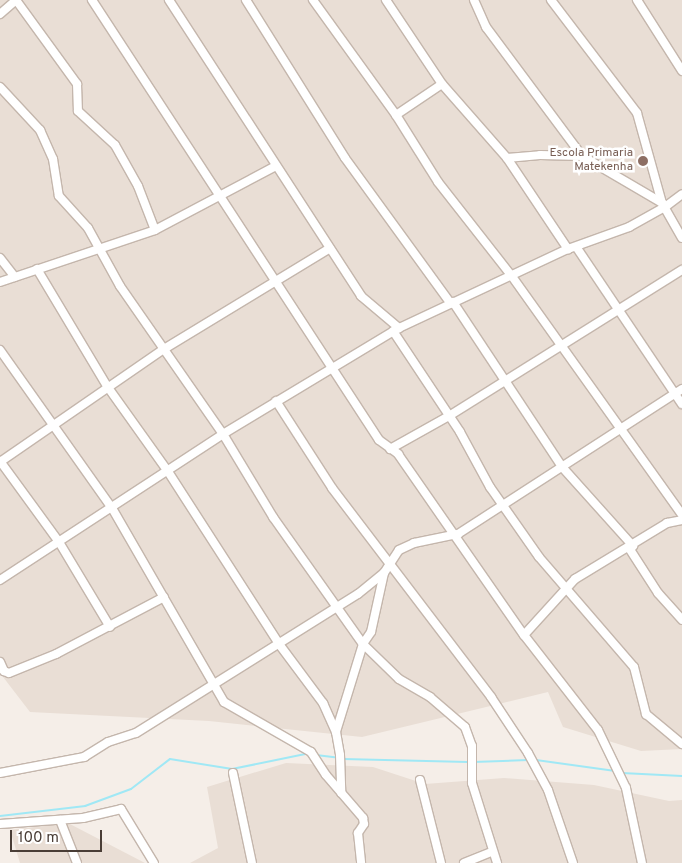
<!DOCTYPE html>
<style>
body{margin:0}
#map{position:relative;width:682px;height:863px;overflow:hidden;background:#f5eee8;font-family:Overpass,sans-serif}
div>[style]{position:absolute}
.residential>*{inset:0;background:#e9ded5}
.stream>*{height:2px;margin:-1px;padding:0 1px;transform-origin:1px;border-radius:1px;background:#a0e8f5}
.roads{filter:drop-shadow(1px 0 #c4b6ac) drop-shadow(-1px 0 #c4b6ac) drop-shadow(0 1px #c4b6ac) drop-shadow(0 -1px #c4b6ac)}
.minor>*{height:8px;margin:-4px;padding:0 4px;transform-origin:4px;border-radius:4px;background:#fff}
.dots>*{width:14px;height:14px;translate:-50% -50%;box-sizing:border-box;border:2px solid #fff;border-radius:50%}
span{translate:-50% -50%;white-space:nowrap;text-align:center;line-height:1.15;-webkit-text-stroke:5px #fff;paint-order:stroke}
.education-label{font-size:12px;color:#785e54}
.right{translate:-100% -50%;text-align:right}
.scale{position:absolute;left:10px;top:830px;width:92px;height:22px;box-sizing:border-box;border:2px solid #493d36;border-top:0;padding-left:6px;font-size:15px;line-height:18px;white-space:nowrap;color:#493d36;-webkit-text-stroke:4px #fff;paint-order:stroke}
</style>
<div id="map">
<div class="residential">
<i style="clip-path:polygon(0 0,682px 0,682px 749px,641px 751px,563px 727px,548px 692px,362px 737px,209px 721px,30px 712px,0 673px)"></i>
<i style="clip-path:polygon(286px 763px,373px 767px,425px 784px,504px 778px,594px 785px,669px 801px,682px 800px,682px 863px,190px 863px,218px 848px,207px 787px)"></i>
<i style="clip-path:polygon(68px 823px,145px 863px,20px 863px,10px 830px)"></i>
</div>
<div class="stream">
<i style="left:316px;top:755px;width:23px;rotate:7deg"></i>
<i style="left:343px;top:759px;width:125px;rotate:1.4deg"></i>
<i style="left:536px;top:760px;width:80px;rotate:7.9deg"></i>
<i style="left:473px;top:762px;width:55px;rotate:-2.1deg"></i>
<i style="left:622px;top:773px;width:60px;rotate:2.9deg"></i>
<i style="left:0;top:816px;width:86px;rotate:-6.7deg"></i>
<i style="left:85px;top:806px;width:49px;rotate:-20.3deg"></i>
<i style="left:131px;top:789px;width:49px;rotate:-37.6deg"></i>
<i style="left:170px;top:759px;width:63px;rotate:9.2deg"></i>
<i style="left:232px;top:769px;width:76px;rotate:-11.5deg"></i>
</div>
<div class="roads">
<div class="minor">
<i style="left:16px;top:0;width:104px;rotate:54deg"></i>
<i style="left:77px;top:84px;width:27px;rotate:88deg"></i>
<i style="left:78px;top:111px;width:50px;rotate:42.6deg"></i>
<i style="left:115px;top:145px;width:47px;rotate:60.7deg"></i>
<i style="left:138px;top:186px;width:47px;rotate:68.9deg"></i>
<i style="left:92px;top:0;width:525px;rotate:56.88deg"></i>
<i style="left:379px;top:440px;width:24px;rotate:36deg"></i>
<i style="left:398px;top:454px;width:221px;rotate:55.2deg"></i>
<i style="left:524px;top:635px;width:120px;rotate:52.1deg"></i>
<i style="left:598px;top:730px;width:64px;rotate:64.2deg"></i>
<i style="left:626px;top:788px;width:77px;rotate:78deg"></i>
<i style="left:169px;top:0;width:353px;rotate:57deg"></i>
<i style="left:361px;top:296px;width:50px;rotate:40.1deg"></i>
<i style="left:246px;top:0;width:186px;rotate:57.9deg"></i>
<i style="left:345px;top:158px;width:180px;rotate:54deg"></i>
<i style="left:313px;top:0;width:142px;rotate:54.2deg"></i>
<i style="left:396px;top:115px;width:79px;rotate:57.9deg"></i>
<i style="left:438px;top:182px;width:118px;rotate:51.9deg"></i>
<i style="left:511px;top:275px;width:295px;rotate:54.5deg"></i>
<i style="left:386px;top:0;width:101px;rotate:56.3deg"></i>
<i style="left:442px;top:84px;width:98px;rotate:48.7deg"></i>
<i style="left:507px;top:158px;width:110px;rotate:56.2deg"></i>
<i style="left:474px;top:0;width:30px;rotate:66deg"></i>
<i style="left:486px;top:27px;width:161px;rotate:53.3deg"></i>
<i style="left:551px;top:0;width:142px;rotate:52.7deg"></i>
<i style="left:637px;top:113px;width:93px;rotate:74.5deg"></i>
<i style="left:637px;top:0;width:84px;rotate:57.6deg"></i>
<i style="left:0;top:14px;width:21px;rotate:-41deg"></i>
<i style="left:0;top:87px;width:59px;rotate:47.1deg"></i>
<i style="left:40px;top:130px;width:32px;rotate:66deg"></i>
<i style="left:53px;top:159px;width:37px;rotate:81deg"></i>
<i style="left:59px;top:196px;width:43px;rotate:47.8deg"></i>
<i style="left:88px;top:228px;width:66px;rotate:61.1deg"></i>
<i style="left:120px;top:286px;width:180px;rotate:55.2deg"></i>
<i style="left:223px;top:434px;width:97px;rotate:58.9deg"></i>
<i style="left:273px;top:517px;width:156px;rotate:54.7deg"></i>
<i style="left:363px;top:644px;width:92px;rotate:107.1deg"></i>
<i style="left:396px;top:115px;width:55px;rotate:-34deg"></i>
<i style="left:507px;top:158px;width:33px;rotate:-5deg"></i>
<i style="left:540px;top:155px;width:42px;rotate:1.4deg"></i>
<i style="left:582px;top:156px;width:93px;rotate:30.4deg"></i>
<i style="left:662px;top:203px;width:40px;rotate:60.3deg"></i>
<i style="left:577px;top:248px;width:188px;rotate:56.1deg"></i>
<i style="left:0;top:258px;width:24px;rotate:52deg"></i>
<i style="left:37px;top:269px;width:136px;rotate:59.1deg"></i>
<i style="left:107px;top:386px;width:103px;rotate:54.5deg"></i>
<i style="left:167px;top:470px;width:207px;rotate:57.2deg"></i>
<i style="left:279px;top:644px;width:74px;rotate:53.3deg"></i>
<i style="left:323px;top:703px;width:32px;rotate:66deg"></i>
<i style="left:336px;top:732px;width:23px;rotate:80deg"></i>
<i style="left:340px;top:755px;width:38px;rotate:88deg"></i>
<i style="left:0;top:282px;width:163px;rotate:-18.5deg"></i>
<i style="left:155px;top:230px;width:137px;rotate:-27.9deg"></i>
<i style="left:453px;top:302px;width:199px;rotate:56.5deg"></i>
<i style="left:563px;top:468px;width:105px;rotate:48.1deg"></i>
<i style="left:393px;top:331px;width:121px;rotate:56.4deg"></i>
<i style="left:460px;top:432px;width:63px;rotate:61.4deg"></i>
<i style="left:490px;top:487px;width:85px;rotate:55deg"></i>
<i style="left:539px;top:557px;width:145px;rotate:49.2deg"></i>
<i style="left:634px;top:667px;width:49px;rotate:75.7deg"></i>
<i style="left:646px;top:714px;width:47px;rotate:39.8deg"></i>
<i style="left:0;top:350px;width:194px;rotate:54.7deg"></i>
<i style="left:112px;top:508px;width:224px;rotate:60deg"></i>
<i style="left:224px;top:702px;width:100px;rotate:29.9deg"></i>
<i style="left:311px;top:752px;width:27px;rotate:57deg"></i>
<i style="left:326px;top:775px;width:57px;rotate:49.3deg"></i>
<i style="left:363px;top:818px;width:6px;rotate:81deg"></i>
<i style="left:364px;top:824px;width:11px;rotate:124deg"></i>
<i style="left:358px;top:833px;width:30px;rotate:84deg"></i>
<i style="left:276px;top:401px;width:103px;rotate:57.2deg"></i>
<i style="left:332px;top:488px;width:263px;rotate:52.7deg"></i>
<i style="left:491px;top:697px;width:67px;rotate:56.5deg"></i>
<i style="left:528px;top:753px;width:42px;rotate:61.6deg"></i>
<i style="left:548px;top:790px;width:77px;rotate:71.1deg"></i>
<i style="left:390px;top:449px;width:68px;rotate:-29.2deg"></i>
<i style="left:449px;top:416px;width:275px;rotate:-32.1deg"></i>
<i style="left:0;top:461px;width:100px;rotate:53.9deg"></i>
<i style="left:59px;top:542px;width:99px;rotate:59deg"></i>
<i style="left:0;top:462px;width:199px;rotate:-34.6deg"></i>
<i style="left:164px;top:349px;width:194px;rotate:-31.3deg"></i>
<i style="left:629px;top:548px;width:54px;rotate:57.2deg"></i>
<i style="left:658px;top:593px;width:36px;rotate:48deg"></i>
<i style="left:384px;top:573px;width:60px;rotate:102.4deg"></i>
<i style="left:371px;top:632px;width:14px;rotate:124deg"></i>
<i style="left:363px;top:644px;width:50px;rotate:44.2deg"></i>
<i style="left:399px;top:679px;width:36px;rotate:30deg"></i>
<i style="left:430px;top:697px;width:46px;rotate:40.6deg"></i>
<i style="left:465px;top:727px;width:20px;rotate:70deg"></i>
<i style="left:472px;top:746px;width:37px;rotate:90deg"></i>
<i style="left:472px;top:783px;width:84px;rotate:72.6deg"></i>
<i style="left:0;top:580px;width:267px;rotate:-33.2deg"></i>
<i style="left:223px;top:434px;width:205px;rotate:-31.1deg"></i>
<i style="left:399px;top:328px;width:187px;rotate:-25.1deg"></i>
<i style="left:568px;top:249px;width:65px;rotate:-19.8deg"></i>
<i style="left:629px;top:227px;width:41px;rotate:-29.1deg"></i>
<i style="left:665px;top:207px;width:21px;rotate:-37deg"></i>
<i style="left:524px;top:635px;width:76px;rotate:-47.7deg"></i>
<i style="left:575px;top:579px;width:108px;rotate:-31.3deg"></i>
<i style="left:667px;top:523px;width:15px;rotate:-11deg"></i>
<i style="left:0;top:662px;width:10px;rotate:66deg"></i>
<i style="left:4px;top:671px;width:5px;rotate:22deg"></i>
<i style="left:9px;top:673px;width:51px;rotate:-22deg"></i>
<i style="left:56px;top:654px;width:122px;rotate:-27.8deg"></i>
<i style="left:0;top:773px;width:86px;rotate:-10.8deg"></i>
<i style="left:84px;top:757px;width:28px;rotate:-32deg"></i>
<i style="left:108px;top:742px;width:29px;rotate:-18deg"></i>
<i style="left:136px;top:733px;width:262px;rotate:-32.1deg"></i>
<i style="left:358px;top:594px;width:33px;rotate:-39deg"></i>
<i style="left:384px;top:573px;width:27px;rotate:-57deg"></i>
<i style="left:399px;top:550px;width:17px;rotate:-25deg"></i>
<i style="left:414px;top:543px;width:45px;rotate:-11.6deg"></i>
<i style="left:458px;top:534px;width:267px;rotate:-32.9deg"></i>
<i style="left:233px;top:773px;width:92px;rotate:78.1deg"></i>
<i style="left:420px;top:780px;width:86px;rotate:75.8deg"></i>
<i style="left:60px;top:820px;width:46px;rotate:68.4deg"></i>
<i style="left:0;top:824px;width:83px;rotate:-4.1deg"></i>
<i style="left:83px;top:818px;width:39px;rotate:-13deg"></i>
<i style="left:121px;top:809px;width:63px;rotate:58.6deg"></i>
<i style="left:464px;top:863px;width:31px;rotate:-22deg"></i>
</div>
</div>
<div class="dots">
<i style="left:643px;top:161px;background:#8d6e63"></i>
</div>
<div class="education-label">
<span class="right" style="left:633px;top:161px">Escola Primaria<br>Matekenha</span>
</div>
<div class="scale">100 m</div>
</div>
